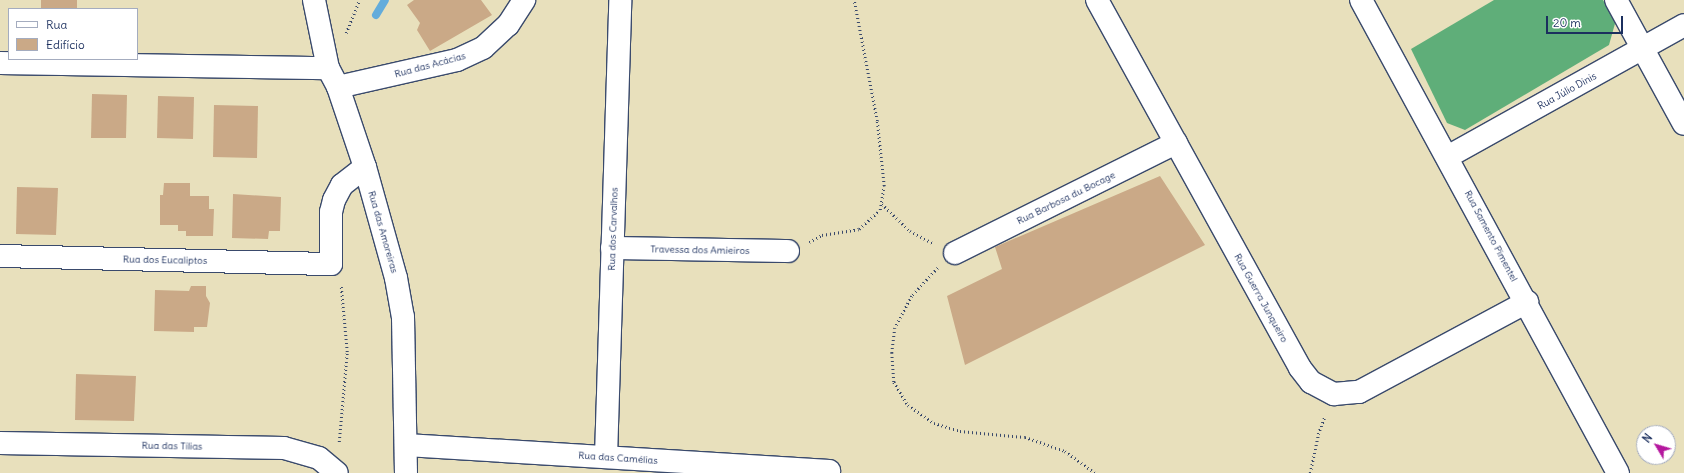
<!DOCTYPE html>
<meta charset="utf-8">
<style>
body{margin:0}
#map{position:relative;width:1684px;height:473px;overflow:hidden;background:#e8e0bc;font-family:Delius,sans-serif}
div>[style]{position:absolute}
.forest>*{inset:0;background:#5fae79}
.stream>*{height:8px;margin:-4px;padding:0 4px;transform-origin:4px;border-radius:4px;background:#63acdb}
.building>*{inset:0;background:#caa987}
.path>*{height:2.5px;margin-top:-1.25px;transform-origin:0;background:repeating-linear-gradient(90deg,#3a4a6c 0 1px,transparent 0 4px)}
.roads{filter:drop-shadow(1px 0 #3a4a6c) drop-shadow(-1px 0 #3a4a6c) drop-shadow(0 1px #3a4a6c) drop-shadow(0 -1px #3a4a6c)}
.minor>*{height:22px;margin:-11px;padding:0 11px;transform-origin:11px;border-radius:11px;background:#fff}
span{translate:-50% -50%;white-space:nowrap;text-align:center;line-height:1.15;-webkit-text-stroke:3px #fff;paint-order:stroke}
.street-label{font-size:10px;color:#1b2f5e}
.legend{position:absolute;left:8px;top:8px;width:130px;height:52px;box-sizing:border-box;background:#fff;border:1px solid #a4acbf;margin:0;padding:5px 7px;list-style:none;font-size:12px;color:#1b2f5e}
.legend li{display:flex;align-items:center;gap:8px;height:20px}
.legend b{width:20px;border:1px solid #a4acbf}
.north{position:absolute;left:1636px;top:425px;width:40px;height:40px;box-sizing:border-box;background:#fff;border:1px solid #a4acbf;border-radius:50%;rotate:308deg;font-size:11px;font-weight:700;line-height:16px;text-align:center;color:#1b2f5e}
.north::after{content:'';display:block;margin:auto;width:14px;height:18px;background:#b5179e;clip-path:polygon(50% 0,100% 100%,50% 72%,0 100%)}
.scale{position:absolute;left:1546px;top:16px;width:77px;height:18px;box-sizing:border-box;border:2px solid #1b2f5e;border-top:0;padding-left:5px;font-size:12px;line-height:14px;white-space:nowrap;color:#1b2f5e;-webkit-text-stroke:3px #fff;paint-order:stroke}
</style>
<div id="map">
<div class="forest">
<i style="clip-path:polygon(1494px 0,1603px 0,1616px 20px,1609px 45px,1465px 130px,1447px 123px,1411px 49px)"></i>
</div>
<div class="stream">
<i style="left:376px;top:15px;width:17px;rotate:-59deg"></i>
</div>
<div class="building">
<i style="clip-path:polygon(41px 0,77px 0,77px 9px,41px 9px)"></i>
<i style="clip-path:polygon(414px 0,481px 0,492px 15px,430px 51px,417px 30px,420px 23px,407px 5px)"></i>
<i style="clip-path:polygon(92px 94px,127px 95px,126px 138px,91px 138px)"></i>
<i style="clip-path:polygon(158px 96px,194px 97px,193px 139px,157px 138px)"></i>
<i style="clip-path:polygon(214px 105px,258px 106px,257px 158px,213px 157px)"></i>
<i style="clip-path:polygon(1160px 176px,1205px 245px,965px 365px,947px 296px,1002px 269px,995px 247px)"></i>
<i style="clip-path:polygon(164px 183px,190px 183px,190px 196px,209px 196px,209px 209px,214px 209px,213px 236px,186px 236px,186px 231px,178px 231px,178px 225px,160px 225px,160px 195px,163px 195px)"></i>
<i style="clip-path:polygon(17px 187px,58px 188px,56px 235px,16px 234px)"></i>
<i style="clip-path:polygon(233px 194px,281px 197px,280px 231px,269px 231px,268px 239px,232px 238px)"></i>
<i style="clip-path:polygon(191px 286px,206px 286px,206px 296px,210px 303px,207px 327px,194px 327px,194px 332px,154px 331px,155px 290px,189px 291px)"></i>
<i style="clip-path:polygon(76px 374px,136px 376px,134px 421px,75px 420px)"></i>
</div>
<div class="path">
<i style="left:346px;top:33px;width:35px;rotate:-68deg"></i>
<i style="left:882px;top:204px;width:39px;rotate:44deg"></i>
<i style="left:910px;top:231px;width:27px;rotate:28deg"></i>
<i style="left:809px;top:242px;width:15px;rotate:-28deg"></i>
<i style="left:822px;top:235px;width:37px;rotate:-9deg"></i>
<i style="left:859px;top:229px;width:28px;rotate:-42deg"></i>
<i style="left:880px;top:210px;width:24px;rotate:-81deg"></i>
<i style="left:884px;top:186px;width:65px;rotate:-96.1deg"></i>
<i style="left:877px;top:121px;width:123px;rotate:-100.8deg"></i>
<i style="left:938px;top:268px;width:38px;rotate:133deg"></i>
<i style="left:912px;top:296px;width:36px;rotate:118deg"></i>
<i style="left:895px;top:328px;width:25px;rotate:97deg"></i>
<i style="left:892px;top:353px;width:29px;rotate:86deg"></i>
<i style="left:894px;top:382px;width:27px;rotate:59deg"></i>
<i style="left:908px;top:405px;width:32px;rotate:35deg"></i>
<i style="left:934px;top:423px;width:27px;rotate:17deg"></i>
<i style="left:960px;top:431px;width:65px;rotate:5.3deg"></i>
<i style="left:1025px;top:437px;width:42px;rotate:19.3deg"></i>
<i style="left:1065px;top:451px;width:37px;rotate:36deg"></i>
<i style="left:339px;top:442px;width:90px;rotate:-84.9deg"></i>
<i style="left:347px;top:352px;width:66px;rotate:-95.2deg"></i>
<i style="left:1310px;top:473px;width:40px;rotate:-78deg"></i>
<i style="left:1318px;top:434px;width:19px;rotate:-69deg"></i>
</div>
<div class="roads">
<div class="minor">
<i style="left:314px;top:0;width:69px;rotate:78.4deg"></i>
<i style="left:328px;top:68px;width:21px;rotate:62deg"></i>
<i style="left:338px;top:87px;width:84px;rotate:71.4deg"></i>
<i style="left:365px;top:167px;width:115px;rotate:74.4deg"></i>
<i style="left:396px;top:278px;width:40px;rotate:80deg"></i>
<i style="left:403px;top:317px;width:156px;rotate:88.9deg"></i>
<i style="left:1097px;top:0;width:420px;rotate:61.1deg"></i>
<i style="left:1300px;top:368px;width:18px;rotate:52deg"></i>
<i style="left:1311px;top:382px;width:26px;rotate:28deg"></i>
<i style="left:1334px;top:394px;width:25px;rotate:-5deg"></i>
<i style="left:1359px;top:392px;width:191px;rotate:-28.2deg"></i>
<i style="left:1361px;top:0;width:538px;rotate:61.48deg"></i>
<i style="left:1616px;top:0;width:141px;rotate:61.3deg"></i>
<i style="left:0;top:63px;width:328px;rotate:0.9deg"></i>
<i style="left:338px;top:87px;width:122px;rotate:-12.8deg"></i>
<i style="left:457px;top:60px;width:29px;rotate:-25deg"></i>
<i style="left:483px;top:48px;width:34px;rotate:-43deg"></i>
<i style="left:508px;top:25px;width:30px;rotate:-57deg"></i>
<i style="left:1449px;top:156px;width:269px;rotate:-29.1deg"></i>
<i style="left:612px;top:248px;width:176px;rotate:1deg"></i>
<i style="left:955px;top:253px;width:247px;rotate:-26.5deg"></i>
<i style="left:0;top:256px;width:331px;rotate:1.4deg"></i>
<i style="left:331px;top:264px;width:52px;rotate:-90deg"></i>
<i style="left:331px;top:212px;width:12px;rotate:-76deg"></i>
<i style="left:334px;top:200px;width:17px;rotate:-62deg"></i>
<i style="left:342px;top:185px;width:29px;rotate:-38deg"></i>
<i style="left:0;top:443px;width:284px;rotate:1deg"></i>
<i style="left:284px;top:448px;width:36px;rotate:16deg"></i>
<i style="left:319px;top:458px;width:23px;rotate:40deg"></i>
<i style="left:406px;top:445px;width:424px;rotate:3.5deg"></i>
<i style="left:606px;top:457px;width:457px;rotate:-88.2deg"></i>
</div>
</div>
<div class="street-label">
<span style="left:430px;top:65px;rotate:-15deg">Rua das Acácias</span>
<span style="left:1567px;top:91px;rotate:-29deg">Rua Júlio Dinis</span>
<span style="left:1066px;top:198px;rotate:-26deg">Rua Barbosa du Bocage</span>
<span style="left:613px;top:229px;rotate:-88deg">Rua dos Carvalhos</span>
<span style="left:383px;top:232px;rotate:74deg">Rua das Amoreiras</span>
<span style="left:1491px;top:236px;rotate:62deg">Rua Samento Pimentel</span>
<span style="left:700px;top:250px;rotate:1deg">Travessa dos Amieiros</span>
<span style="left:165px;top:260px;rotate:1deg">Rua dos Eucaliptos</span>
<span style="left:1261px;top:298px;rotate:61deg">Rua Guerra Junqueiro</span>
<span style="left:172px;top:446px;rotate:1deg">Rua das Tílias</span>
<span style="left:618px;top:458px;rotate:4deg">Rua das Camélias</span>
</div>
<ul class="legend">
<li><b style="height:5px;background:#fff"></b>Rua</li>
<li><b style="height:11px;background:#caa987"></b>Edifício</li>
</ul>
<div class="north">N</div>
<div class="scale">20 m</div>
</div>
